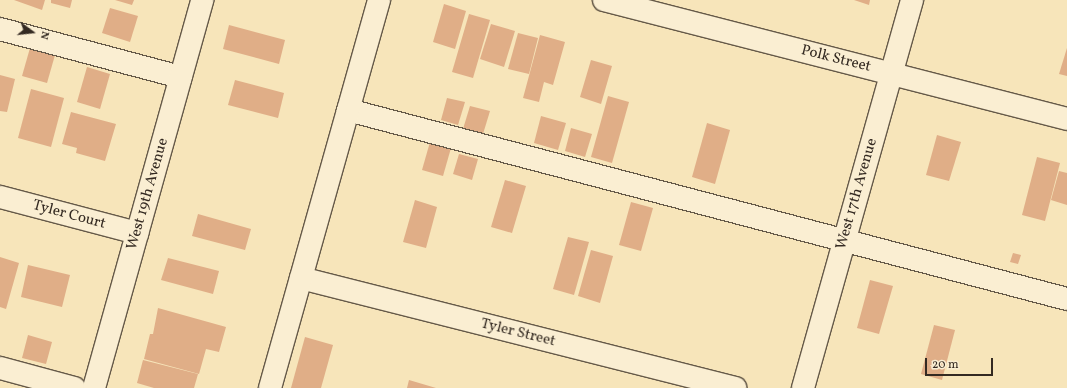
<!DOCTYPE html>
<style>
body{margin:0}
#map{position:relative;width:1067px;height:388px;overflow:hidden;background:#f7e5ba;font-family:Vollkorn,serif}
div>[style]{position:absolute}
.building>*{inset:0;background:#e0ae87}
.roads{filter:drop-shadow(1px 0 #655948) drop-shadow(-1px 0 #655948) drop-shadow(0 1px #655948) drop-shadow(0 -1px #655948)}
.minor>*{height:22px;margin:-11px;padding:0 11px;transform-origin:11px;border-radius:11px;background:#faeed2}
span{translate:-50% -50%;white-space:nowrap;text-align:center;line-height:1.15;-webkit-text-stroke:3px #faeed2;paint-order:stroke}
.street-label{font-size:15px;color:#342a22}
.north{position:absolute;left:12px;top:12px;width:40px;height:40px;-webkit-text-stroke:3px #faeed2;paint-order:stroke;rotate:105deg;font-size:11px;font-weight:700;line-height:16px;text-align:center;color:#342a22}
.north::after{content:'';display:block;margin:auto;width:14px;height:18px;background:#342a22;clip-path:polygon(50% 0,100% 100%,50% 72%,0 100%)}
.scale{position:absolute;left:925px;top:358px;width:68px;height:18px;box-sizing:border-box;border:2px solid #342a22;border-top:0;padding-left:5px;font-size:12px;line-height:14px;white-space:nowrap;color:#342a22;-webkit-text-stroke:3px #faeed2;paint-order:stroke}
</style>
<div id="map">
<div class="building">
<i style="clip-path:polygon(14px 0,45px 0,42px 10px)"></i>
<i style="clip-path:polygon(51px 0,72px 0,70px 8px,51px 3px)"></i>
<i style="clip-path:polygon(115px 0,134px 0,132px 5px)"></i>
<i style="clip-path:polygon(854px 0,870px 0,869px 5px)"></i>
<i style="clip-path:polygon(444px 4px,466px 11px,455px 49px,433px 42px)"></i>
<i style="clip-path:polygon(110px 8px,138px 16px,130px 42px,102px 33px)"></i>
<i style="clip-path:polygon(469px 14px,490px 20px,473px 78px,452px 72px)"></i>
<i style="clip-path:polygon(491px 24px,515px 31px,504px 67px,480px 59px)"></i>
<i style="clip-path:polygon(229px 25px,285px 40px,279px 64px,223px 49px)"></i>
<i style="clip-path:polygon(518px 33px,538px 38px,529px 74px,508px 69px)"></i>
<i style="clip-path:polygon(540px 35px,565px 42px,553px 85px,544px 82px,539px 102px,523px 98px)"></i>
<i style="clip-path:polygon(30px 48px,55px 55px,47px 83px,22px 76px)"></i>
<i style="clip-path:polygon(1067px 48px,1067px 76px,1059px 74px)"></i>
<i style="clip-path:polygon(591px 60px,612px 66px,601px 104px,580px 97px)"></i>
<i style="clip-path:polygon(87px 67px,110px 74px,100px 109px,77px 102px)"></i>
<i style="clip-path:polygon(0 75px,15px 79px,7px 112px,0 111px)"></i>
<i style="clip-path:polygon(235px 80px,284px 93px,278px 118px,228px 105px)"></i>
<i style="clip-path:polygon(31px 89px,64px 98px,51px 147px,18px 138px)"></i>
<i style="clip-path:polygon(608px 96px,629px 102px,612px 163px,591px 157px)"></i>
<i style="clip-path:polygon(447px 98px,465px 102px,458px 125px,441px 120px)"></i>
<i style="clip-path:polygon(470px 106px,490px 111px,483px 134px,463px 129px)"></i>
<i style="clip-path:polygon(71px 112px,116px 124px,105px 161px,76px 153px,77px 148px,62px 144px)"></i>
<i style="clip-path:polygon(541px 116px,566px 123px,558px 150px,534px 143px)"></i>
<i style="clip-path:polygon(707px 123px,730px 130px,715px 184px,692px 177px)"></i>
<i style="clip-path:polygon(571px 128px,592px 134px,585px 157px,565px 151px)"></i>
<i style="clip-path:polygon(937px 135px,961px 142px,949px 181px,926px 175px)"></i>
<i style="clip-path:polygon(430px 142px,451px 148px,443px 176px,422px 170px)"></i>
<i style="clip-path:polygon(459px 154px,478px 159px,472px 180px,453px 174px)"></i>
<i style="clip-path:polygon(1037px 157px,1060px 163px,1045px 221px,1022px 215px)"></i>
<i style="clip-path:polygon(1059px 171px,1067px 173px,1067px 205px,1051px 200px)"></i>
<i style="clip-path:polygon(505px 180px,526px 186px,512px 233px,491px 227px)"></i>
<i style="clip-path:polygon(415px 200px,437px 207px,426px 248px,403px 242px)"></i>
<i style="clip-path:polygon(631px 202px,653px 208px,641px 251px,619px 245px)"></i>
<i style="clip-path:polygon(198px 214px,251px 229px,245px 250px,192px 236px)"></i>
<i style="clip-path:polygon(568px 237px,589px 242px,574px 295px,553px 289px)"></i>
<i style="clip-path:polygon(591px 250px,613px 256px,600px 303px,578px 296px)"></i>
<i style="clip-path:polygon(1013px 253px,1021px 255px,1018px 264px,1010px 262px)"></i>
<i style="clip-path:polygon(0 257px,19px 263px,6px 309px,0 307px)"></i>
<i style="clip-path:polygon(168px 258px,219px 271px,213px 294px,161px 280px)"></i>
<i style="clip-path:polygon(28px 265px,70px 275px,62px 307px,21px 297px)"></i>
<i style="clip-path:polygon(870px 280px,893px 286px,879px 334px,857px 328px)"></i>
<i style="clip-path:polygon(158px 308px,226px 327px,219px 352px,206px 349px,199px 374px,144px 359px,150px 334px,153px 334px)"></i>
<i style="clip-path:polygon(934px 325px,955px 330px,942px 380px,921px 374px)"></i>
<i style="clip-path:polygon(28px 335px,52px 342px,46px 364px,22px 358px)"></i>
<i style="clip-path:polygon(305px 337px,333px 345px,321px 388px,291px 388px)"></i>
<i style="clip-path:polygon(143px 360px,198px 374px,194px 388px,154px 388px,137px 383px)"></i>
<i style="clip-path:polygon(409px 380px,436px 388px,407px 388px)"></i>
</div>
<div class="roads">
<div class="minor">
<i style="left:604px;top:0;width:478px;rotate:14.4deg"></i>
<i style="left:0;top:29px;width:187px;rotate:14.9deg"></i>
<i style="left:348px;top:110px;width:743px;rotate:14.73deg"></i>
<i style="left:0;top:197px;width:142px;rotate:14.7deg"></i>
<i style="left:301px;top:278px;width:448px;rotate:14.2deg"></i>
<i style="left:0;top:368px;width:77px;rotate:15.1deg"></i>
<i style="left:94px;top:388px;width:403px;rotate:-74.4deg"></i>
<i style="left:270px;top:388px;width:403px;rotate:-74.3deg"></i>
<i style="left:803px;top:388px;width:403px;rotate:-74.3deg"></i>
</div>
</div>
<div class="street-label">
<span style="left:836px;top:59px;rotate:14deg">Polk Street</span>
<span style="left:148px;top:194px;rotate:-74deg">West 19th Avenue</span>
<span style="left:857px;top:194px;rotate:-74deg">West 17th Avenue</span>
<span style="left:69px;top:215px;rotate:15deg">Tyler Court</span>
<span style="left:518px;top:333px;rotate:14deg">Tyler Street</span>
</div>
<div class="north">N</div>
<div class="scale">20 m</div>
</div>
